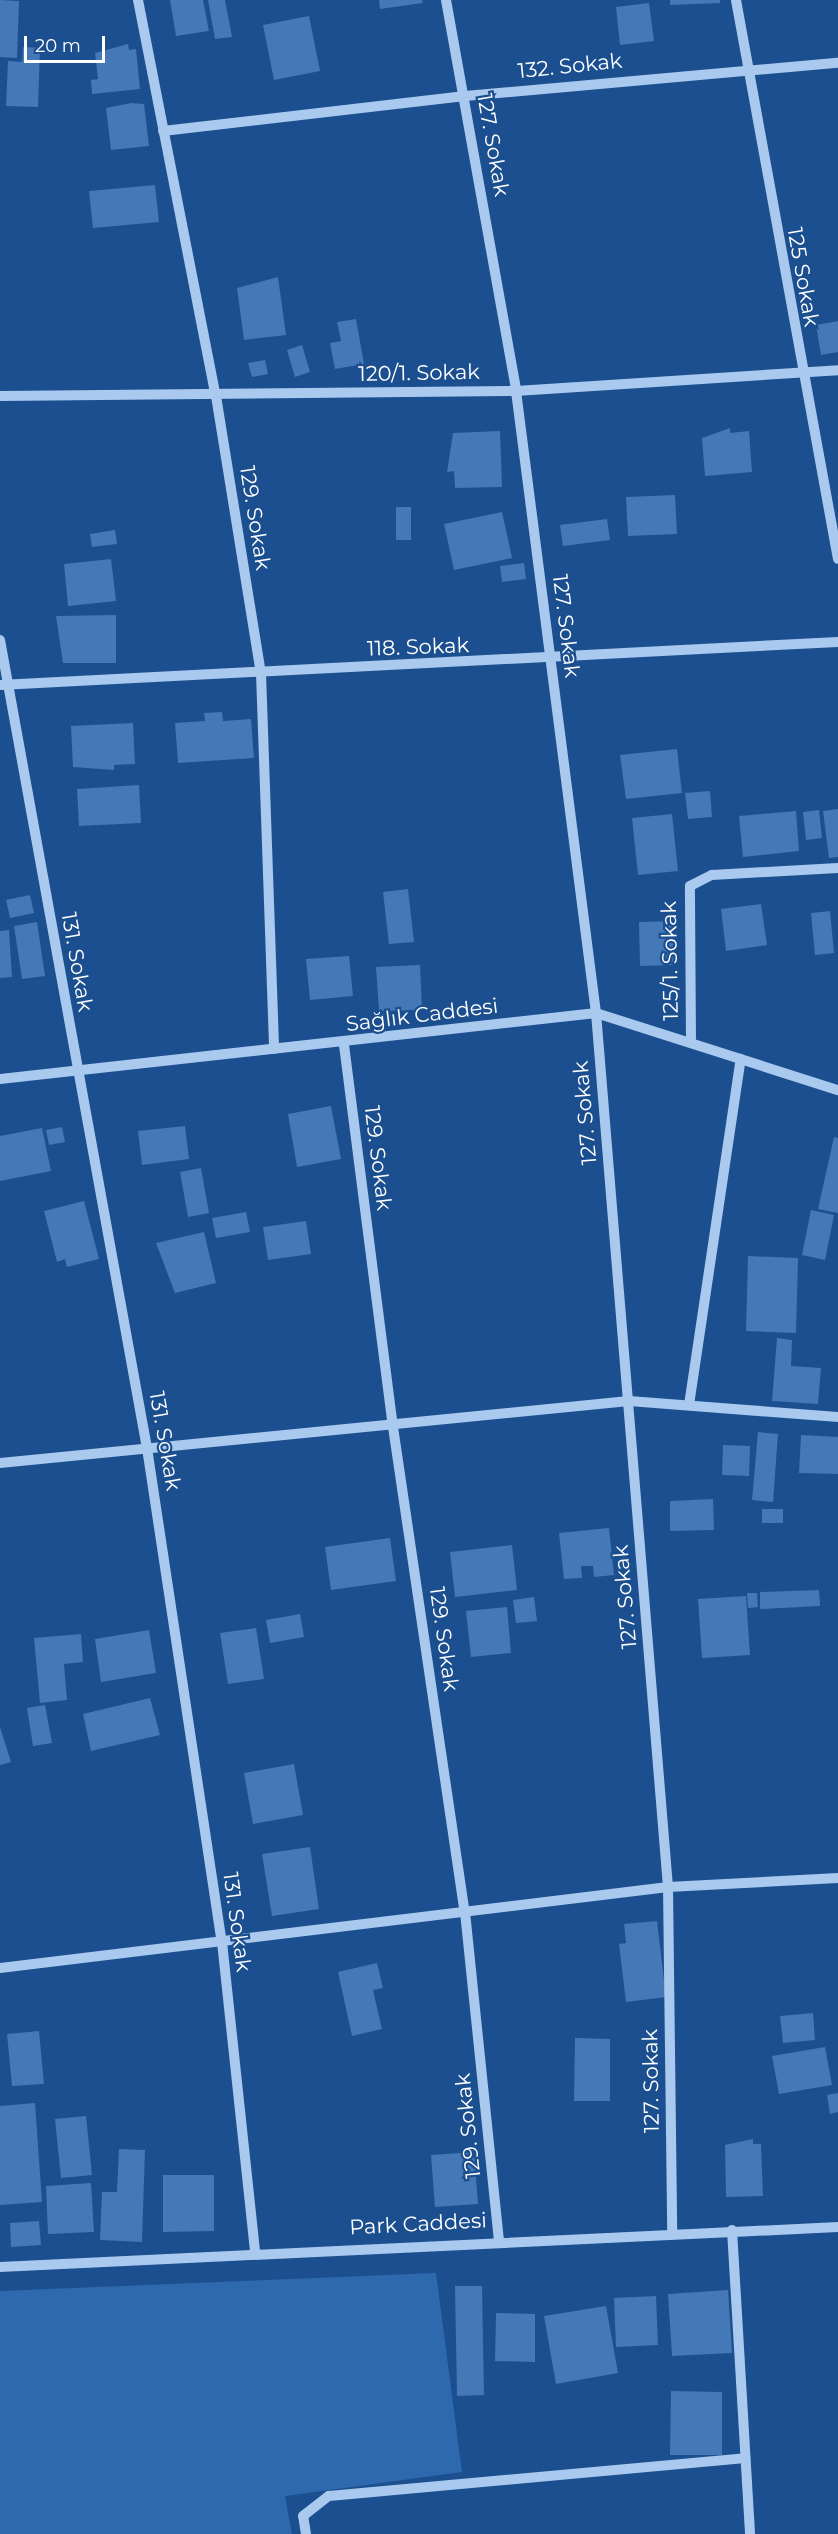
<!DOCTYPE html>
<meta charset="utf-8">
<style>
body{margin:0}
#map{position:relative;width:838px;height:2534px;overflow:hidden;background:#1b4f8f;font-family:Montserrat,sans-serif}
div>[style]{position:absolute}
.green>*{inset:0;background:#2e69ad}
.building>*{inset:0;background:#4478b7}
.minor>*{height:10px;margin:-5px;padding:0 5px;transform-origin:5px;border-radius:5px;background:#a9c9ee}
span{translate:-50% -50%;white-space:nowrap;text-align:center;line-height:1.15;-webkit-text-stroke:4.5px #1b4f8f;paint-order:stroke}
.street-label{font-size:21px;color:#fff}
.scale{position:absolute;left:24px;top:36px;width:81px;height:27px;box-sizing:border-box;border:3px solid #fff;border-top:0;padding-left:8px;font-size:18px;line-height:21px;white-space:nowrap;color:#fff;-webkit-text-stroke:4px #1b4f8f;paint-order:stroke}
</style>
<div id="map">
<div class="green">
<i style="clip-path:polygon(436px 2273px,462px 2472px,285px 2496px,292px 2534px,0 2534px,0 2291px)"></i>
</div>
<div class="building">
<i style="clip-path:polygon(0 0,19px 1px,17px 58px,0 57px)"></i>
<i style="clip-path:polygon(170px 0,203px 0,209px 31px,176px 36px)"></i>
<i style="clip-path:polygon(208px 0,225px 0,232px 37px,215px 39px)"></i>
<i style="clip-path:polygon(379px 0,422px 0,423px 3px,380px 9px)"></i>
<i style="clip-path:polygon(670px 0,720px 0,720px 3px,670px 5px)"></i>
<i style="clip-path:polygon(649px 3px,654px 41px,620px 45px,616px 7px)"></i>
<i style="clip-path:polygon(309px 16px,320px 71px,274px 80px,263px 25px)"></i>
<i style="clip-path:polygon(128px 44px,129px 50px,136px 49px,140px 89px,92px 94px,91px 80px,98px 79px,95px 53px)"></i>
<i style="clip-path:polygon(23px 47px,40px 48px,38px 107px,6px 106px,8px 61px,22px 62px)"></i>
<i style="clip-path:polygon(131px 103px,144px 104px,149px 146px,111px 150px,106px 108px)"></i>
<i style="clip-path:polygon(155px 185px,159px 222px,93px 228px,89px 191px)"></i>
<i style="clip-path:polygon(278px 277px,286px 335px,244px 340px,237px 288px)"></i>
<i style="clip-path:polygon(356px 319px,364px 364px,335px 369px,330px 343px,341px 341px,337px 322px)"></i>
<i style="clip-path:polygon(838px 321px,838px 352px,821px 355px,816px 325px)"></i>
<i style="clip-path:polygon(302px 345px,310px 372px,295px 377px,287px 350px)"></i>
<i style="clip-path:polygon(265px 360px,268px 374px,252px 377px,248px 363px)"></i>
<i style="clip-path:polygon(730px 428px,730px 433px,749px 431px,752px 472px,705px 476px,702px 438px)"></i>
<i style="clip-path:polygon(500px 431px,502px 487px,455px 488px,454px 471px,447px 472px,453px 433px)"></i>
<i style="clip-path:polygon(675px 495px,677px 534px,628px 536px,626px 497px)"></i>
<i style="clip-path:polygon(396px 507px,411px 507px,411px 540px,396px 540px)"></i>
<i style="clip-path:polygon(502px 512px,512px 558px,454px 570px,444px 524px)"></i>
<i style="clip-path:polygon(607px 519px,610px 540px,563px 546px,560px 525px)"></i>
<i style="clip-path:polygon(115px 530px,117px 544px,92px 547px,90px 534px)"></i>
<i style="clip-path:polygon(111px 559px,116px 601px,68px 606px,64px 564px)"></i>
<i style="clip-path:polygon(524px 563px,526px 579px,502px 582px,500px 566px)"></i>
<i style="clip-path:polygon(116px 615px,116px 663px,63px 663px,56px 616px)"></i>
<i style="clip-path:polygon(222px 712px,223px 721px,251px 719px,254px 758px,178px 763px,175px 723px,205px 721px,204px 713px)"></i>
<i style="clip-path:polygon(133px 723px,135px 764px,114px 765px,114px 770px,73px 767px,71px 726px)"></i>
<i style="clip-path:polygon(677px 749px,682px 793px,626px 799px,620px 755px)"></i>
<i style="clip-path:polygon(139px 785px,141px 823px,79px 826px,77px 789px)"></i>
<i style="clip-path:polygon(710px 791px,712px 817px,688px 819px,685px 793px)"></i>
<i style="clip-path:polygon(838px 809px,838px 857px,829px 858px,823px 811px)"></i>
<i style="clip-path:polygon(819px 810px,822px 838px,806px 840px,803px 812px)"></i>
<i style="clip-path:polygon(796px 811px,799px 851px,743px 857px,739px 816px)"></i>
<i style="clip-path:polygon(672px 814px,678px 871px,638px 875px,632px 818px)"></i>
<i style="clip-path:polygon(408px 889px,414px 942px,389px 944px,383px 892px)"></i>
<i style="clip-path:polygon(30px 895px,34px 913px,10px 918px,6px 900px)"></i>
<i style="clip-path:polygon(761px 904px,767px 945px,726px 951px,721px 909px)"></i>
<i style="clip-path:polygon(830px 911px,834px 953px,815px 955px,811px 913px)"></i>
<i style="clip-path:polygon(674px 921px,675px 965px,640px 966px,639px 922px)"></i>
<i style="clip-path:polygon(37px 922px,45px 976px,22px 979px,14px 926px)"></i>
<i style="clip-path:polygon(9px 930px,12px 977px,0 978px,0 931px)"></i>
<i style="clip-path:polygon(349px 956px,353px 996px,310px 1000px,306px 959px)"></i>
<i style="clip-path:polygon(420px 965px,422px 1010px,379px 1011px,376px 967px)"></i>
<i style="clip-path:polygon(331px 1106px,341px 1159px,297px 1167px,288px 1114px)"></i>
<i style="clip-path:polygon(185px 1126px,189px 1159px,142px 1165px,138px 1131px)"></i>
<i style="clip-path:polygon(62px 1127px,65px 1142px,49px 1145px,46px 1130px)"></i>
<i style="clip-path:polygon(42px 1128px,51px 1171px,0 1181px,0 1136px)"></i>
<i style="clip-path:polygon(834px 1137px,838px 1138px,838px 1213px,818px 1209px)"></i>
<i style="clip-path:polygon(201px 1168px,209px 1213px,188px 1217px,180px 1172px)"></i>
<i style="clip-path:polygon(84px 1201px,99px 1259px,67px 1267px,65px 1259px,57px 1262px,44px 1211px)"></i>
<i style="clip-path:polygon(811px 1210px,834px 1215px,825px 1260px,802px 1255px)"></i>
<i style="clip-path:polygon(246px 1212px,250px 1232px,216px 1238px,212px 1218px)"></i>
<i style="clip-path:polygon(306px 1221px,311px 1254px,268px 1260px,263px 1227px)"></i>
<i style="clip-path:polygon(204px 1232px,216px 1283px,175px 1293px,156px 1243px)"></i>
<i style="clip-path:polygon(748px 1256px,798px 1258px,796px 1333px,746px 1331px)"></i>
<i style="clip-path:polygon(777px 1338px,792px 1340px,791px 1366px,821px 1368px,818px 1404px,772px 1401px)"></i>
<i style="clip-path:polygon(758px 1432px,778px 1434px,773px 1502px,752px 1500px)"></i>
<i style="clip-path:polygon(801px 1435px,838px 1437px,838px 1474px,799px 1473px)"></i>
<i style="clip-path:polygon(723px 1445px,750px 1446px,749px 1476px,722px 1475px)"></i>
<i style="clip-path:polygon(713px 1499px,714px 1530px,670px 1531px,670px 1501px)"></i>
<i style="clip-path:polygon(762px 1509px,783px 1509px,783px 1523px,762px 1523px)"></i>
<i style="clip-path:polygon(609px 1528px,614px 1575px,594px 1577px,593px 1566px,581px 1566px,582px 1578px,564px 1579px,559px 1533px)"></i>
<i style="clip-path:polygon(390px 1538px,396px 1581px,331px 1590px,325px 1547px)"></i>
<i style="clip-path:polygon(512px 1545px,517px 1590px,455px 1597px,450px 1552px)"></i>
<i style="clip-path:polygon(819px 1590px,820px 1606px,760px 1609px,760px 1592px)"></i>
<i style="clip-path:polygon(747px 1593px,757px 1593px,758px 1607px,748px 1608px)"></i>
<i style="clip-path:polygon(746px 1596px,750px 1655px,702px 1658px,698px 1599px)"></i>
<i style="clip-path:polygon(534px 1597px,537px 1621px,516px 1623px,513px 1600px)"></i>
<i style="clip-path:polygon(507px 1607px,511px 1653px,471px 1657px,466px 1611px)"></i>
<i style="clip-path:polygon(300px 1614px,304px 1637px,270px 1643px,266px 1620px)"></i>
<i style="clip-path:polygon(256px 1628px,264px 1679px,228px 1684px,220px 1633px)"></i>
<i style="clip-path:polygon(149px 1630px,156px 1673px,101px 1682px,95px 1639px)"></i>
<i style="clip-path:polygon(81px 1634px,83px 1662px,64px 1664px,67px 1700px,40px 1703px,34px 1638px)"></i>
<i style="clip-path:polygon(150px 1698px,160px 1735px,91px 1751px,83px 1714px)"></i>
<i style="clip-path:polygon(45px 1705px,52px 1743px,33px 1746px,27px 1708px)"></i>
<i style="clip-path:polygon(0 1727px,11px 1762px,0 1765px)"></i>
<i style="clip-path:polygon(294px 1764px,303px 1815px,253px 1824px,244px 1773px)"></i>
<i style="clip-path:polygon(310px 1847px,319px 1909px,272px 1916px,262px 1854px)"></i>
<i style="clip-path:polygon(657px 1921px,666px 1997px,626px 2002px,619px 1944px,626px 1943px,624px 1924px)"></i>
<i style="clip-path:polygon(377px 1963px,383px 1988px,373px 1990px,382px 2029px,352px 2036px,338px 1972px)"></i>
<i style="clip-path:polygon(813px 2013px,815px 2040px,783px 2043px,780px 2016px)"></i>
<i style="clip-path:polygon(39px 2031px,44px 2084px,12px 2086px,7px 2034px)"></i>
<i style="clip-path:polygon(575px 2038px,610px 2039px,610px 2101px,574px 2101px)"></i>
<i style="clip-path:polygon(825px 2047px,832px 2085px,779px 2094px,772px 2056px)"></i>
<i style="clip-path:polygon(838px 2093px,838px 2112px,830px 2114px,827px 2095px)"></i>
<i style="clip-path:polygon(35px 2103px,42px 2202px,0 2205px,0 2106px)"></i>
<i style="clip-path:polygon(86px 2116px,92px 2175px,61px 2178px,55px 2119px)"></i>
<i style="clip-path:polygon(753px 2139px,753px 2144px,761px 2144px,763px 2196px,726px 2197px,725px 2145px)"></i>
<i style="clip-path:polygon(119px 2149px,145px 2150px,142px 2242px,100px 2240px,102px 2192px,117px 2192px)"></i>
<i style="clip-path:polygon(474px 2152px,478px 2204px,435px 2207px,431px 2155px)"></i>
<i style="clip-path:polygon(163px 2175px,214px 2175px,214px 2231px,163px 2232px)"></i>
<i style="clip-path:polygon(91px 2183px,94px 2232px,48px 2234px,46px 2186px)"></i>
<i style="clip-path:polygon(39px 2221px,41px 2245px,11px 2247px,10px 2223px)"></i>
<i style="clip-path:polygon(455px 2286px,482px 2286px,484px 2395px,457px 2396px)"></i>
<i style="clip-path:polygon(728px 2290px,732px 2353px,672px 2356px,668px 2294px)"></i>
<i style="clip-path:polygon(656px 2296px,658px 2345px,616px 2347px,614px 2298px)"></i>
<i style="clip-path:polygon(606px 2306px,618px 2373px,556px 2384px,544px 2316px)"></i>
<i style="clip-path:polygon(496px 2313px,535px 2314px,535px 2362px,495px 2361px)"></i>
<i style="clip-path:polygon(671px 2391px,722px 2392px,722px 2455px,670px 2455px)"></i>
</div>
<div class="minor">
<i style="left:138px;top:0;width:404px;rotate:78.9deg"></i>
<i style="left:216px;top:396px;width:281px;rotate:80.8deg"></i>
<i style="left:261px;top:673px;width:376px;rotate:88deg"></i>
<i style="left:446px;top:0;width:397px;rotate:79.8deg"></i>
<i style="left:516px;top:391px;width:627px;rotate:82.67deg"></i>
<i style="left:596px;top:1013px;width:877px;rotate:85.29deg"></i>
<i style="left:668px;top:1887px;width:345px;rotate:89.3deg"></i>
<i style="left:736px;top:0;width:568px;rotate:79.66deg"></i>
<i style="left:163px;top:131px;width:304px;rotate:-6.6deg"></i>
<i style="left:465px;top:96px;width:374px;rotate:-5.1deg"></i>
<i style="left:0;top:396px;width:516px;rotate:-0.56deg"></i>
<i style="left:516px;top:391px;width:323px;rotate:-3.7deg"></i>
<i style="left:0;top:640px;width:821px;rotate:79.69deg"></i>
<i style="left:147px;top:1448px;width:500px;rotate:81.4deg"></i>
<i style="left:222px;top:1942px;width:313px;rotate:83.9deg"></i>
<i style="left:0;top:685px;width:839px;rotate:-2.94deg"></i>
<i style="left:691px;top:1043px;width:157px;rotate:-90.4deg"></i>
<i style="left:690px;top:886px;width:25px;rotate:-27deg"></i>
<i style="left:712px;top:875px;width:126px;rotate:-3.2deg"></i>
<i style="left:344px;top:1045px;width:385px;rotate:82.7deg"></i>
<i style="left:393px;top:1427px;width:490px;rotate:81.6deg"></i>
<i style="left:465px;top:1912px;width:330px;rotate:84.1deg"></i>
<i style="left:0;top:1079px;width:600px;rotate:-6.32deg"></i>
<i style="left:596px;top:1013px;width:254px;rotate:17.7deg"></i>
<i style="left:689px;top:1405px;width:350px;rotate:-81.5deg"></i>
<i style="left:0;top:1463px;width:632px;rotate:-5.63deg"></i>
<i style="left:629px;top:1401px;width:210px;rotate:4.4deg"></i>
<i style="left:0;top:1968px;width:673px;rotate:-6.91deg"></i>
<i style="left:668px;top:1887px;width:170px;rotate:-3deg"></i>
<i style="left:732px;top:2230px;width:305px;rotate:86.6deg"></i>
<i style="left:0;top:2267px;width:839px;rotate:-2.73deg"></i>
<i style="left:306px;top:2534px;width:18px;rotate:-99deg"></i>
<i style="left:303px;top:2516px;width:33px;rotate:-38deg"></i>
<i style="left:329px;top:2496px;width:418px;rotate:-5.2deg"></i>
</div>
<div class="street-label">
<span style="left:570px;top:66px;rotate:-6deg">132. Sokak</span>
<span style="left:493px;top:145px;rotate:80deg">127. Sokak</span>
<span style="left:803px;top:277px;rotate:80deg">125 Sokak</span>
<span style="left:419px;top:373px;rotate:-1deg">120/1. Sokak</span>
<span style="left:255px;top:518px;rotate:81deg">129. Sokak</span>
<span style="left:566px;top:626px;rotate:83deg">127. Sokak</span>
<span style="left:418px;top:647px;rotate:-2deg">118. Sokak</span>
<span style="left:670px;top:961px;rotate:-91deg">125/1. Sokak</span>
<span style="left:77px;top:962px;rotate:80deg">131. Sokak</span>
<span style="left:422px;top:1015px;rotate:-7deg">Sağlık Caddesi</span>
<span style="left:585px;top:1113px;rotate:-95deg">127. Sokak</span>
<span style="left:378px;top:1158px;rotate:83deg">129. Sokak</span>
<span style="left:165px;top:1441px;rotate:80deg">131. Sokak</span>
<span style="left:625px;top:1597px;rotate:-95deg">127. Sokak</span>
<span style="left:444px;top:1639px;rotate:82deg">129. Sokak</span>
<span style="left:237px;top:1922px;rotate:82deg">131. Sokak</span>
<span style="left:651px;top:2081px;rotate:-91deg">127. Sokak</span>
<span style="left:468px;top:2126px;rotate:-96deg">129. Sokak</span>
<span style="left:418px;top:2224px;rotate:-3deg">Park Caddesi</span>
</div>
<div class="scale">20 m</div>
</div>
